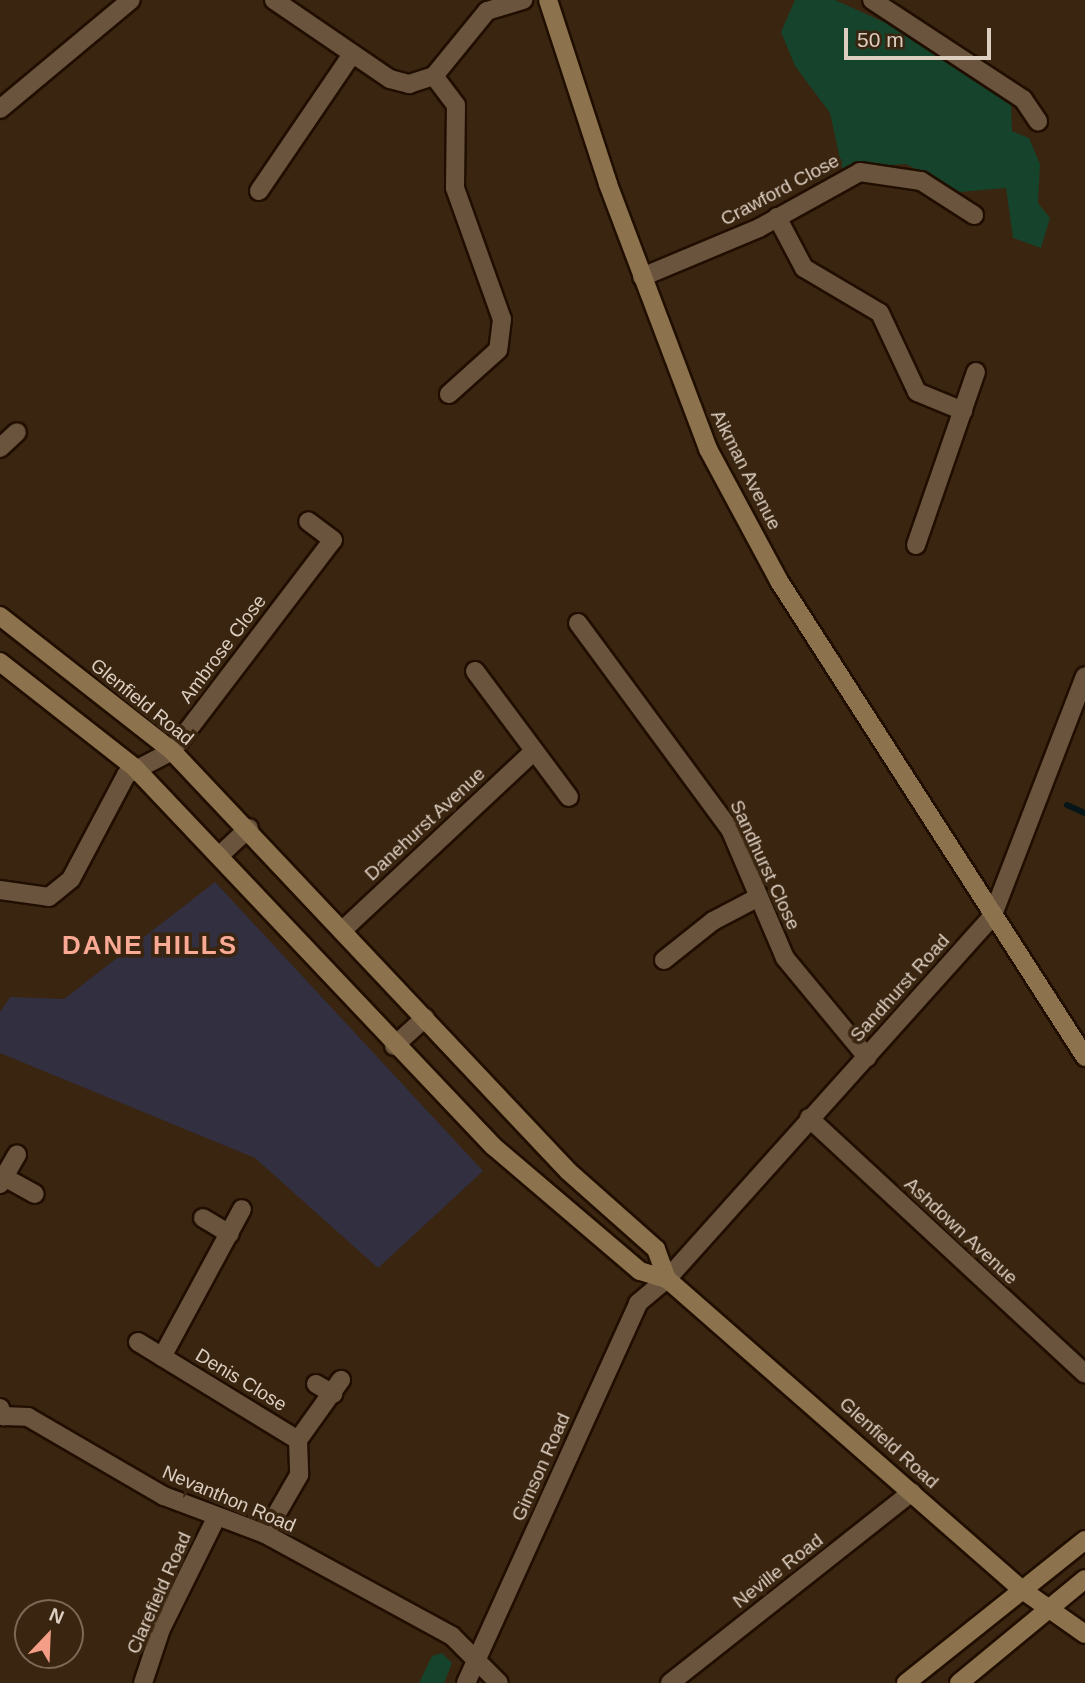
<!DOCTYPE html>
<style>
body{margin:0}
#map{position:relative;width:1085px;height:1683px;overflow:hidden;background:#3a2510;font-family:Arial,sans-serif}
div>[style]{position:absolute}
.education>*{inset:0;background:#322f40}
.green>*{inset:0;background:#16432b}
.stream>*{height:6px;margin:-3px;padding:0 3px;transform-origin:3px;border-radius:3px;background:#061517}
.roads{filter:drop-shadow(2px 0 #200e00) drop-shadow(-2px 0 #200e00) drop-shadow(0 2px #200e00) drop-shadow(0 -2px #200e00)}
.street>*{height:18px;margin:-9px;padding:0 9px;transform-origin:9px;border-radius:9px;background:#6a543d}
.secondary>*{height:18px;margin:-9px;padding:0 9px;transform-origin:9px;border-radius:9px;background:#8c724d}
span{translate:-50% -50%;white-space:nowrap;text-align:center;line-height:1.15;-webkit-text-stroke:7px #3a2510;paint-order:stroke}
.street-label{font-size:19px;color:#dccfc2}
.district-label{font-size:26px;color:#faaa94;font-weight:700;letter-spacing:2px}
.north{position:absolute;left:14px;top:1599px;width:70px;height:70px;box-sizing:border-box;background:#3a2510;border:2px solid #7b6957;border-radius:50%;rotate:23deg;font-size:19px;font-weight:700;line-height:28px;text-align:center;color:#dccfc2}
.north::after{content:'';display:block;margin:auto;width:24px;height:32px;background:#f49e87;clip-path:polygon(50% 0,100% 100%,50% 72%,0 100%)}
.scale{position:absolute;left:844px;top:28px;width:147px;height:32px;box-sizing:border-box;border:4px solid #dccfc2;border-top:0;padding-left:9px;font-size:21px;line-height:24px;white-space:nowrap;color:#dccfc2;-webkit-text-stroke:5px #3a2510;paint-order:stroke}
</style>
<div id="map">
<div class="education">
<i style="clip-path:polygon(215px 882px,483px 1171px,378px 1268px,255px 1158px,0 1053px,0 1012px,10px 997px,64px 999px)"></i>
</div>
<div class="green">
<i style="clip-path:polygon(795px 0,835px 0,886px 23px,890px 18px,1011px 101px,1012px 131px,1029px 138px,1040px 164px,1038px 203px,1050px 218px,1041px 248px,1013px 238px,1006px 188px,960px 192px,906px 164px,842px 168px,830px 113px,795px 66px,781px 32px)"></i>
<i style="clip-path:polygon(442px 1653px,452px 1663px,444px 1683px,419px 1683px,432px 1656px)"></i>
</div>
<div class="stream">
<i style="left:1067px;top:805px;width:20px;rotate:24deg"></i>
</div>
<div class="roads">
<div class="street">
<i style="left:274px;top:0;width:140px;rotate:34.3deg"></i>
<i style="left:390px;top:79px;width:20px;rotate:15deg"></i>
<i style="left:409px;top:84px;width:26px;rotate:-18deg"></i>
<i style="left:434px;top:76px;width:84px;rotate:-50.8deg"></i>
<i style="left:487px;top:11px;width:38px;rotate:-17deg"></i>
<i style="left:872px;top:0;width:181px;rotate:33.3deg"></i>
<i style="left:1023px;top:99px;width:27px;rotate:56deg"></i>
<i style="left:434px;top:76px;width:36px;rotate:53deg"></i>
<i style="left:456px;top:105px;width:83px;rotate:90.7deg"></i>
<i style="left:455px;top:188px;width:139px;rotate:70.3deg"></i>
<i style="left:502px;top:319px;width:31px;rotate:97deg"></i>
<i style="left:498px;top:350px;width:66px;rotate:138.1deg"></i>
<i style="left:0;top:109px;width:170px;rotate:-39.8deg"></i>
<i style="left:259px;top:191px;width:166px;rotate:-55.8deg"></i>
<i style="left:777px;top:217px;width:58px;rotate:62.1deg"></i>
<i style="left:804px;top:268px;width:88px;rotate:30.6deg"></i>
<i style="left:880px;top:313px;width:87px;rotate:64.9deg"></i>
<i style="left:917px;top:392px;width:50px;rotate:22.4deg"></i>
<i style="left:642px;top:277px;width:127px;rotate:-22.7deg"></i>
<i style="left:759px;top:228px;width:115px;rotate:-29deg"></i>
<i style="left:860px;top:172px;width:62px;rotate:8.4deg"></i>
<i style="left:921px;top:181px;width:63px;rotate:32.7deg"></i>
<i style="left:0;top:448px;width:23px;rotate:-43deg"></i>
<i style="left:916px;top:545px;width:183px;rotate:-70.9deg"></i>
<i style="left:578px;top:623px;width:256px;rotate:53.6deg"></i>
<i style="left:730px;top:829px;width:140px;rotate:66.9deg"></i>
<i style="left:785px;top:958px;width:129px;rotate:50.4deg"></i>
<i style="left:475px;top:671px;width:157px;rotate:53.3deg"></i>
<i style="left:219px;top:856px;width:41px;rotate:-43deg"></i>
<i style="left:0;top:890px;width:49px;rotate:8.1deg"></i>
<i style="left:49px;top:897px;width:28px;rotate:-39deg"></i>
<i style="left:71px;top:879px;width:118px;rotate:-62.1deg"></i>
<i style="left:126px;top:775px;width:52px;rotate:-27.6deg"></i>
<i style="left:172px;top:751px;width:265px;rotate:-52.7deg"></i>
<i style="left:333px;top:540px;width:31px;rotate:-143deg"></i>
<i style="left:345px;top:928px;width:259px;rotate:-43.1deg"></i>
<i style="left:664px;top:960px;width:63px;rotate:-38.5deg"></i>
<i style="left:713px;top:921px;width:50px;rotate:-27.6deg"></i>
<i style="left:394px;top:1046px;width:42px;rotate:-42.1deg"></i>
<i style="left:809px;top:1118px;width:376px;rotate:42.8deg"></i>
<i style="left:4px;top:1177px;width:35px;rotate:29deg"></i>
<i style="left:0;top:1184px;width:34px;rotate:-60deg"></i>
<i style="left:203px;top:1218px;width:31px;rotate:31deg"></i>
<i style="left:138px;top:1342px;width:188px;rotate:31.5deg"></i>
<i style="left:298px;top:1440px;width:35px;rotate:88deg"></i>
<i style="left:299px;top:1475px;width:68px;rotate:120deg"></i>
<i style="left:162px;top:1357px;width:168px;rotate:-61.6deg"></i>
<i style="left:316px;top:1384px;width:20px;rotate:30deg"></i>
<i style="left:0;top:1408px;width:9px;rotate:69deg"></i>
<i style="left:3px;top:1416px;width:25px;rotate:2deg"></i>
<i style="left:28px;top:1417px;width:157px;rotate:30.2deg"></i>
<i style="left:164px;top:1496px;width:108px;rotate:20.6deg"></i>
<i style="left:265px;top:1534px;width:213px;rotate:28.6deg"></i>
<i style="left:452px;top:1636px;width:66px;rotate:45deg"></i>
<i style="left:298px;top:1440px;width:74px;rotate:-54.4deg"></i>
<i style="left:143px;top:1683px;width:57px;rotate:-71.6deg"></i>
<i style="left:161px;top:1629px;width:122px;rotate:-63.6deg"></i>
<i style="left:466px;top:1683px;width:417px;rotate:-65.6deg"></i>
<i style="left:638px;top:1303px;width:38px;rotate:-40deg"></i>
<i style="left:667px;top:1279px;width:486px;rotate:-48.1deg"></i>
<i style="left:992px;top:917px;width:258px;rotate:-68.9deg"></i>
<i style="left:670px;top:1683px;width:308px;rotate:-38.3deg"></i>
</div>
<div class="secondary">
<i style="left:548px;top:0;width:194px;rotate:71.9deg"></i>
<i style="left:608px;top:184px;width:283px;rotate:69.3deg"></i>
<i style="left:708px;top:449px;width:150px;rotate:61.7deg"></i>
<i style="left:779px;top:581px;width:566px;rotate:57.26deg"></i>
<i style="left:0;top:616px;width:219px;rotate:38.1deg"></i>
<i style="left:172px;top:751px;width:577px;rotate:46.68deg"></i>
<i style="left:568px;top:1171px;width:118px;rotate:41.6deg"></i>
<i style="left:656px;top:1249px;width:32px;rotate:70deg"></i>
<i style="left:0;top:662px;width:172px;rotate:38.1deg"></i>
<i style="left:135px;top:768px;width:521px;rotate:46.56deg"></i>
<i style="left:493px;top:1146px;width:193px;rotate:40.4deg"></i>
<i style="left:640px;top:1271px;width:28px;rotate:17deg"></i>
<i style="left:667px;top:1279px;width:471px;rotate:41.2deg"></i>
<i style="left:1021px;top:1589px;width:78px;rotate:35.1deg"></i>
<i style="left:906px;top:1683px;width:229px;rotate:-38.6deg"></i>
<i style="left:959px;top:1683px;width:163px;rotate:-39.5deg"></i>
</div>
</div>
<div class="street-label">
<span style="left:780px;top:190px;rotate:-28deg">Crawford Close</span>
<span style="left:746px;top:470px;rotate:63deg">Aikman Avenue</span>
<span style="left:223px;top:649px;rotate:-53deg">Ambrose Close</span>
<span style="left:142px;top:702px;rotate:39deg">Glenfield Road</span>
<span style="left:425px;top:824px;rotate:-43deg">Danehurst Avenue</span>
<span style="left:765px;top:865px;rotate:65deg">Sandhurst Close</span>
<span style="left:900px;top:988px;rotate:-48deg">Sandhurst Road</span>
<span style="left:961px;top:1231px;rotate:43deg">Ashdown Avenue</span>
<span style="left:241px;top:1380px;rotate:31deg">Denis Close</span>
<span style="left:889px;top:1443px;rotate:42deg">Glenfield Road</span>
<span style="left:541px;top:1467px;rotate:-66deg">Gimson Road</span>
<span style="left:229px;top:1499px;rotate:23deg">Nevanthon Road</span>
<span style="left:778px;top:1571px;rotate:-38deg">Neville Road</span>
<span style="left:159px;top:1593px;rotate:-66deg">Clarefield Road</span>
</div>
<div class="district-label">
<span style="left:150px;top:946px">DANE HILLS</span>
</div>
<div class="north">N</div>
<div class="scale">50 m</div>
</div>
